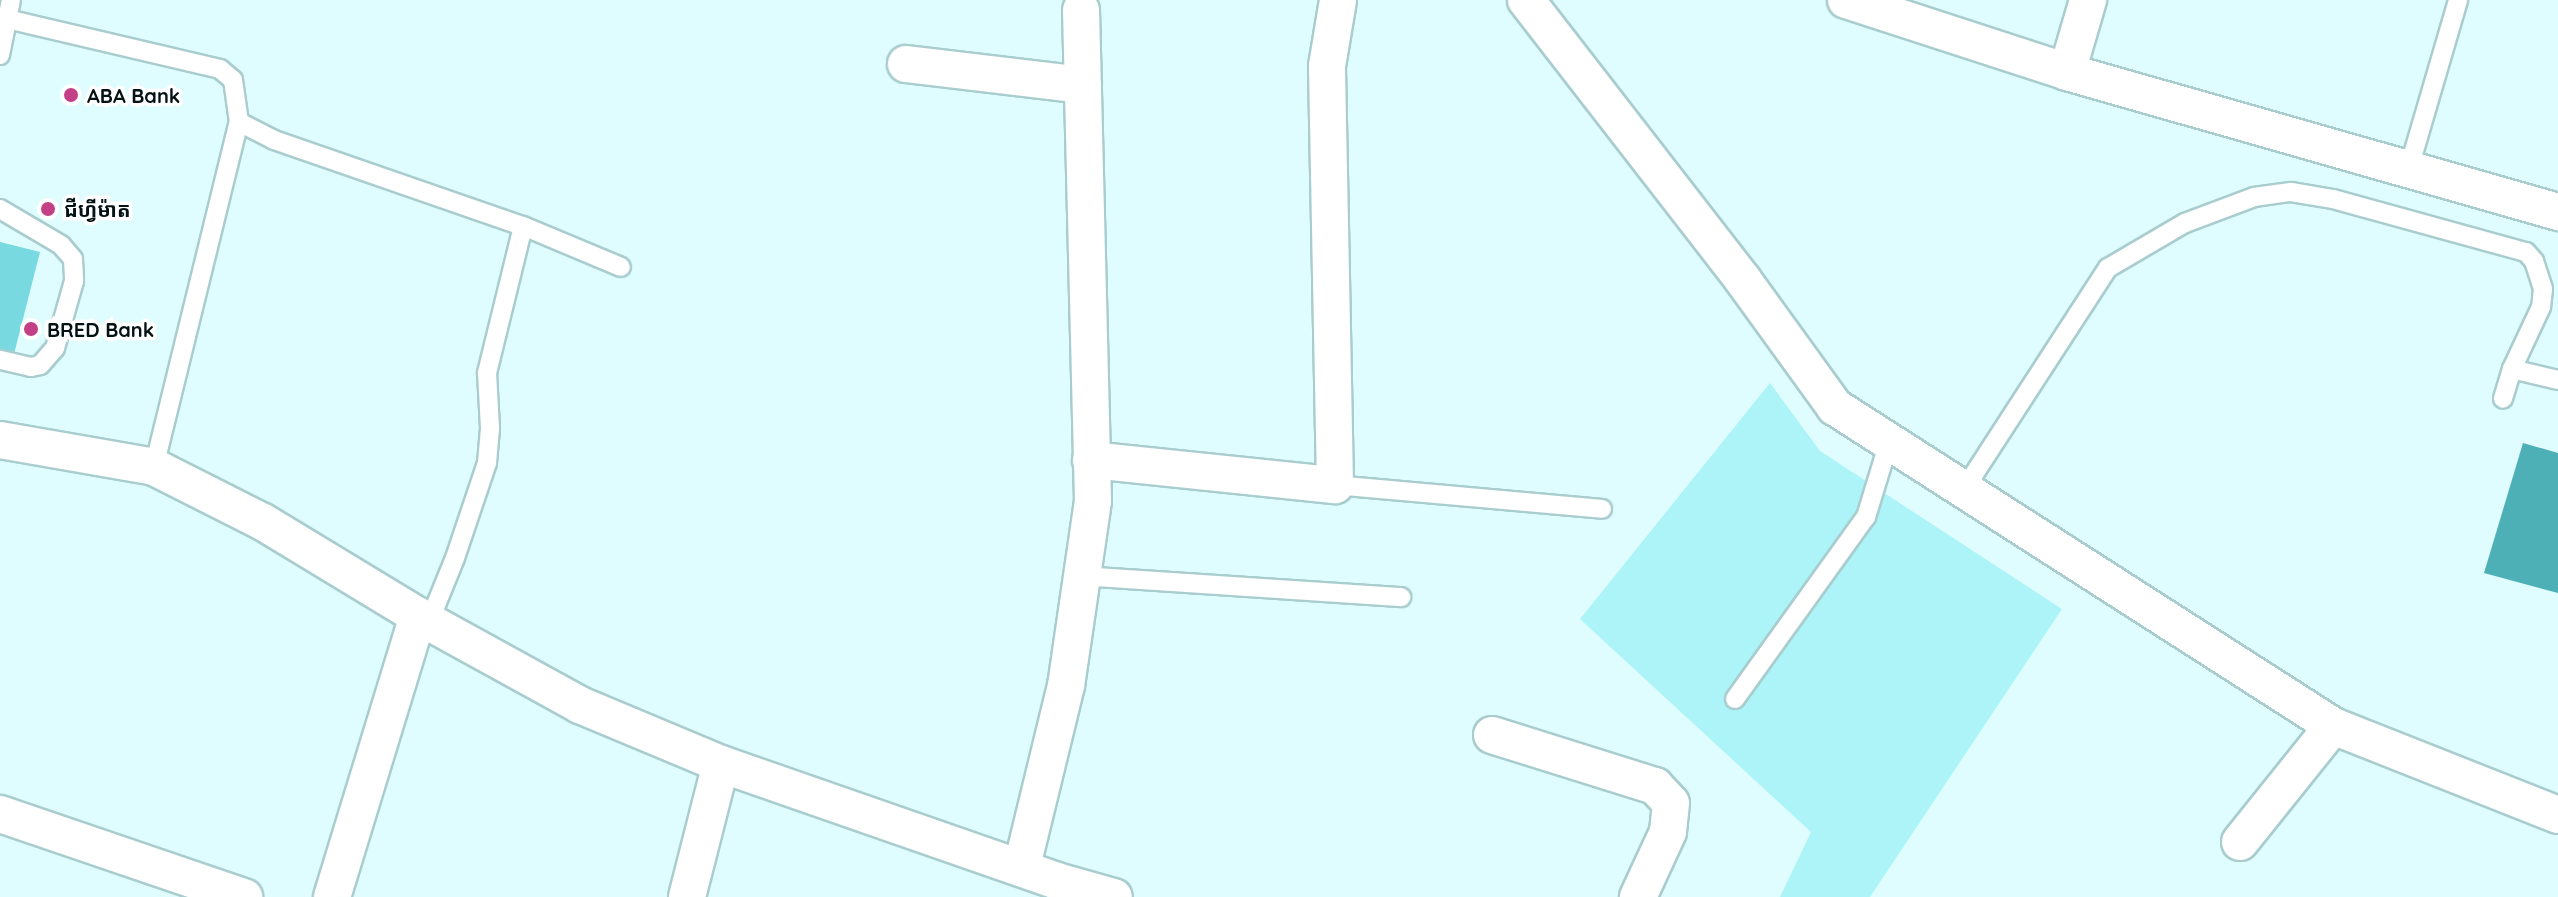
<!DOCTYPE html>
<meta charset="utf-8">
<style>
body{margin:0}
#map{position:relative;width:2558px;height:897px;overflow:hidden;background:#dffcfe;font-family:Quicksand,"Noto Sans Khmer",sans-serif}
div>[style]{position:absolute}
.green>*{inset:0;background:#adf4f9}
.water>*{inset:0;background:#4eb0b7}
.building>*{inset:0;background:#79d9e0}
.roads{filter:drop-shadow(2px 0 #a9cdcf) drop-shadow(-2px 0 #a9cdcf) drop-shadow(0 2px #a9cdcf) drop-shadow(0 -2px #a9cdcf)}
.lane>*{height:18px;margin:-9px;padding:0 9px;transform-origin:9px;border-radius:9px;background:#fff}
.street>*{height:36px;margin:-18px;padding:0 18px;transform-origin:18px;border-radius:18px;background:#fff}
.dots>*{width:22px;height:22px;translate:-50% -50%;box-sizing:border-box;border:4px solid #fff;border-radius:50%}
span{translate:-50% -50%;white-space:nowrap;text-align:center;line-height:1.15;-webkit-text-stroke:7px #fff;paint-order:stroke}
.poi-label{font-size:20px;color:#051213;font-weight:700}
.left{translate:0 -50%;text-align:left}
</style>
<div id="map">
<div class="green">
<i style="clip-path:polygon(1770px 383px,1820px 451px,2062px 609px,1870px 897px,1780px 897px,1811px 832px,1580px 619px)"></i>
</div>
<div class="water">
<i style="clip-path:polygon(2523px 443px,2558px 453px,2558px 593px,2484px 573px)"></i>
</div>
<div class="building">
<i style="clip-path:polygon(0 242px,40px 252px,13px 358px,0 355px)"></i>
</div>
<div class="roads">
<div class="lane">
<i style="left:7px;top:19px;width:219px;rotate:13.2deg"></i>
<i style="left:220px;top:69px;width:17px;rotate:40deg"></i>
<i style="left:233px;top:80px;width:42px;rotate:81.9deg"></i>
<i style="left:239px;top:122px;width:39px;rotate:27deg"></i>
<i style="left:274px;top:140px;width:263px;rotate:19.1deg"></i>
<i style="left:523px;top:226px;width:106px;rotate:22.7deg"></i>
<i style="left:0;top:55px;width:56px;rotate:-78.7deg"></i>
<i style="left:2409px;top:168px;width:175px;rotate:-73.7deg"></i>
<i style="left:0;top:209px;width:71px;rotate:30.5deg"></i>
<i style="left:61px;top:245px;width:18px;rotate:49deg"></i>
<i style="left:73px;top:259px;width:22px;rotate:87deg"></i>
<i style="left:74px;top:281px;width:70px;rotate:105.8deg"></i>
<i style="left:55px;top:348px;width:23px;rotate:131deg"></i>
<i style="left:40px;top:365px;width:9px;rotate:167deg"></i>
<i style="left:31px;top:367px;width:32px;rotate:-167deg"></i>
<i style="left:2512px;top:369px;width:47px;rotate:13.4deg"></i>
<i style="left:154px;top:467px;width:355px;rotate:-76.2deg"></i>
<i style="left:1335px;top:485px;width:268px;rotate:5.1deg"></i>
<i style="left:1963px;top:491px;width:266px;rotate:-57deg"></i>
<i style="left:2108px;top:268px;width:89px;rotate:-30.3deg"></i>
<i style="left:2185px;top:223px;width:74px;rotate:-20.6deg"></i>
<i style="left:2254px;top:197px;width:37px;rotate:-8deg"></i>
<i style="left:2291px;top:192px;width:43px;rotate:9.5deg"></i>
<i style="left:2333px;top:199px;width:200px;rotate:15.4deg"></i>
<i style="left:2526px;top:252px;width:12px;rotate:48deg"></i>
<i style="left:2534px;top:261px;width:29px;rotate:72deg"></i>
<i style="left:2543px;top:289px;width:18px;rotate:96deg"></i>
<i style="left:2541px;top:307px;width:68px;rotate:115.1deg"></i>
<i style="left:2512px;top:369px;width:31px;rotate:107deg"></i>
<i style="left:1082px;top:576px;width:320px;rotate:3.8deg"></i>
<i style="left:429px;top:622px;width:69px;rotate:-67.9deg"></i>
<i style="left:455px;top:558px;width:100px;rotate:-71.4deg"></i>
<i style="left:487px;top:463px;width:35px;rotate:-85deg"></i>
<i style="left:490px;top:428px;width:55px;rotate:-93.1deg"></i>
<i style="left:487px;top:373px;width:151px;rotate:-76.2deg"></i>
<i style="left:1735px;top:699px;width:224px;rotate:-54.3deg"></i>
<i style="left:1866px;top:517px;width:78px;rotate:-73deg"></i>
</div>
<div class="street">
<i style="left:1526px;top:0;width:354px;rotate:52.2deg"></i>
<i style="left:1743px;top:280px;width:157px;rotate:54.1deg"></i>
<i style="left:1835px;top:407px;width:591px;rotate:32.64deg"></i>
<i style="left:2333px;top:726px;width:242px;rotate:21.6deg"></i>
<i style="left:1846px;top:0;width:232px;rotate:18deg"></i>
<i style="left:2067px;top:72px;width:511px;rotate:15.91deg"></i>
<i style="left:906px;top:64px;width:178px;rotate:6.8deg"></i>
<i style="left:2067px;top:72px;width:75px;rotate:-73.7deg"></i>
<i style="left:0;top:440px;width:156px;rotate:9.9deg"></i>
<i style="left:154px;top:467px;width:122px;rotate:26.8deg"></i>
<i style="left:263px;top:522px;width:181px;rotate:31.2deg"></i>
<i style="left:418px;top:616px;width:185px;rotate:28.8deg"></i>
<i style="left:580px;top:705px;width:153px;rotate:22.7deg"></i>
<i style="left:721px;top:764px;width:356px;rotate:19.2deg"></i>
<i style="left:1057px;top:881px;width:59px;rotate:15.7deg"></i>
<i style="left:1091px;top:460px;width:245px;rotate:5.9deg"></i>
<i style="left:1335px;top:485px;width:419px;rotate:-91.1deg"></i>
<i style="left:1327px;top:66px;width:67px;rotate:-80.5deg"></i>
<i style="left:1492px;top:735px;width:171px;rotate:17.4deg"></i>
<i style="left:1655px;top:786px;width:23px;rotate:47deg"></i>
<i style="left:1671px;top:803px;width:29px;rotate:96deg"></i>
<i style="left:1668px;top:832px;width:72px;rotate:114.8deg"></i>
<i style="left:0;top:814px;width:258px;rotate:18.8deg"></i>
<i style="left:2240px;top:842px;width:149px;rotate:-51.3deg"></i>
<i style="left:1022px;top:866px;width:185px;rotate:-76.3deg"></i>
<i style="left:1066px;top:686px;width:187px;rotate:-81.7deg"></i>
<i style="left:1093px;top:501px;width:491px;rotate:-91.4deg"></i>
<i style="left:332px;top:897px;width:294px;rotate:-73deg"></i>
<i style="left:687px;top:897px;width:137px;rotate:-75.7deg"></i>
</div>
</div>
<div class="dots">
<i style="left:71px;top:95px;background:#c44086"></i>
<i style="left:48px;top:209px;background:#c44086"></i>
<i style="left:31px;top:329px;background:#c44086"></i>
</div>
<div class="poi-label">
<span class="left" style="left:87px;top:95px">ABA Bank</span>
<span class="left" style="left:64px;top:209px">ជីហ្វីម៉ាត</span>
<span class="left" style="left:47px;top:329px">BRED Bank</span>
</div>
</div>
